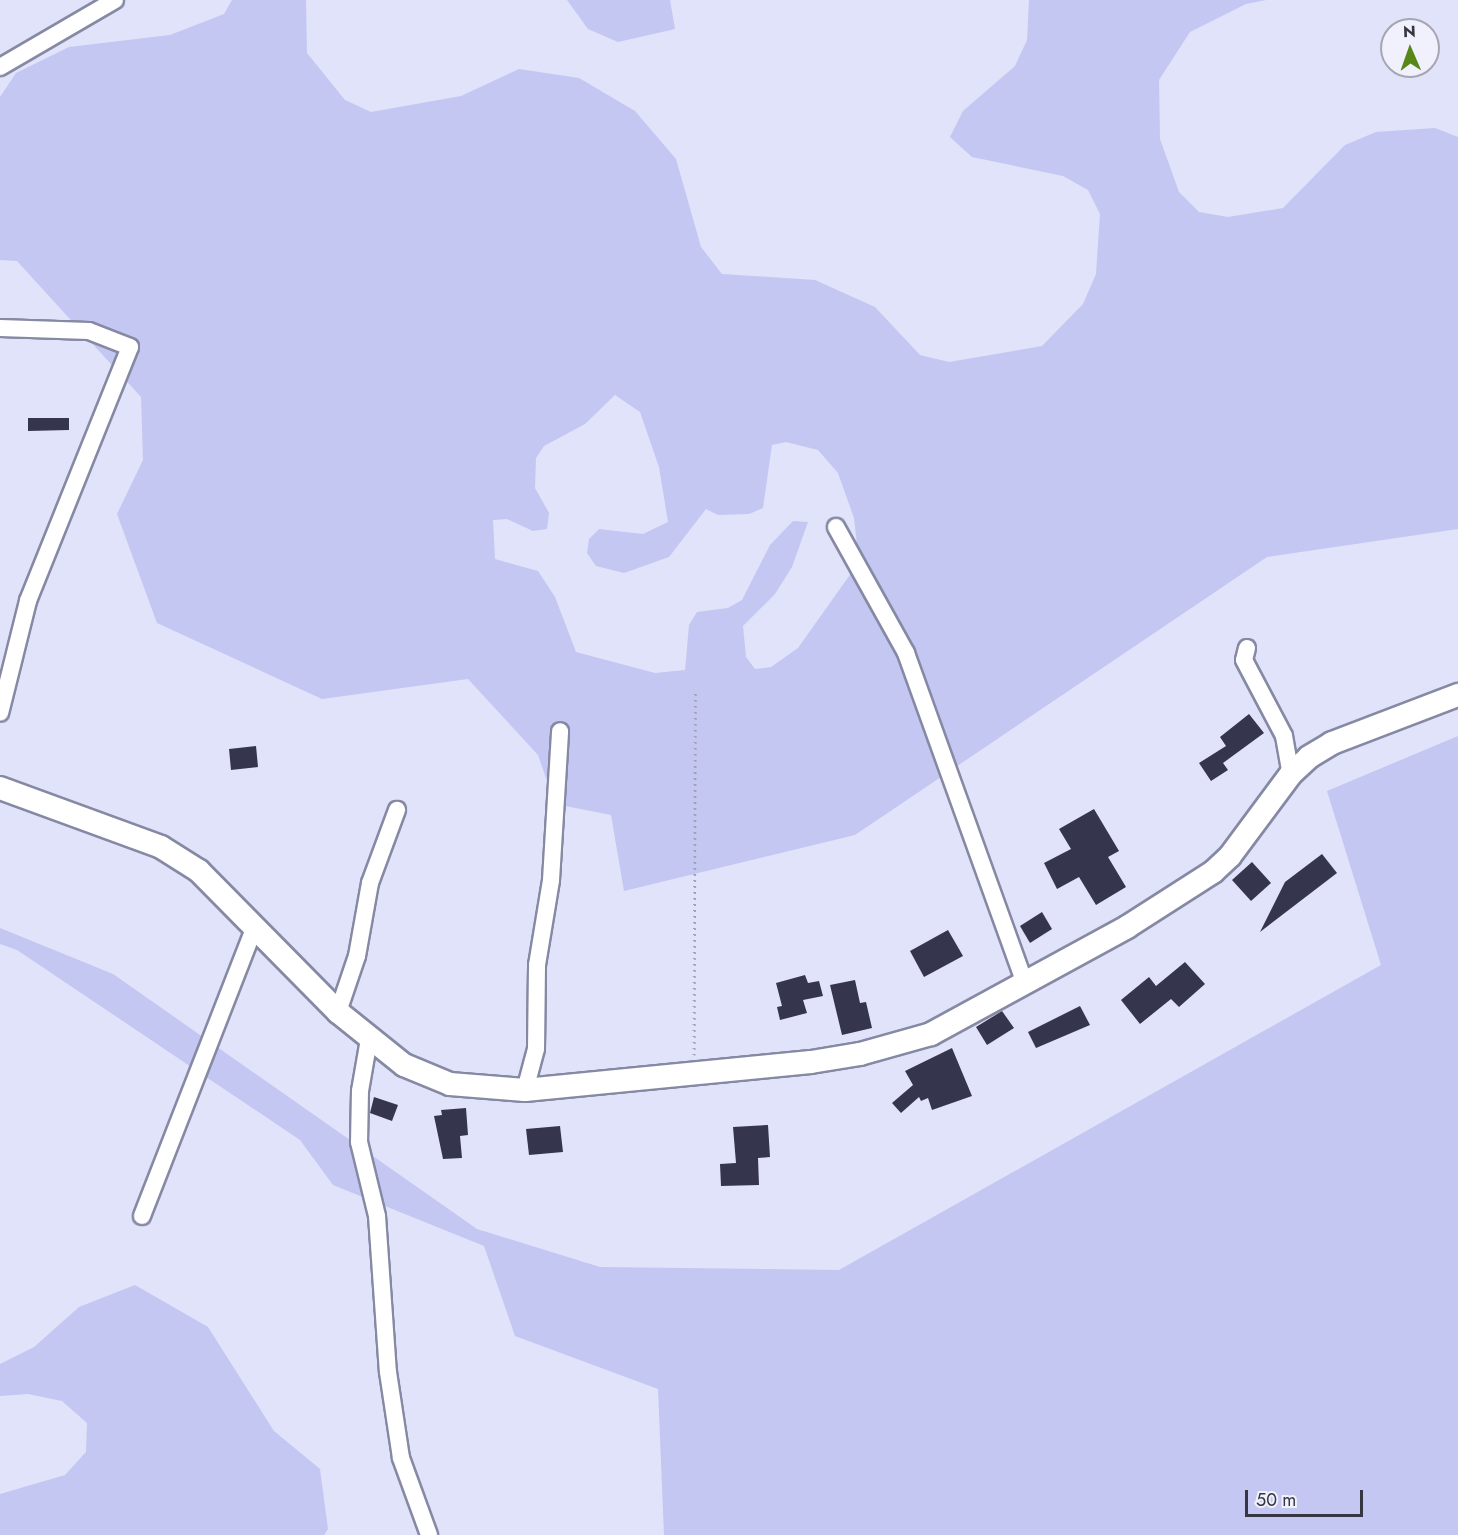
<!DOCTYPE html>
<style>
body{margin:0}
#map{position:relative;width:1458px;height:1535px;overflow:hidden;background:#e0e3fa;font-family:Jost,sans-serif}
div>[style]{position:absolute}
.green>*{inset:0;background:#c3c7f2}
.building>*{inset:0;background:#35364d}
.path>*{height:3px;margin-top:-1.5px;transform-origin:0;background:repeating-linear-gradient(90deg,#a1a3b6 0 1.5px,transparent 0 6px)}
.roads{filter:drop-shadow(2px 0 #8689a4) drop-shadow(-2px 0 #8689a4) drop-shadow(0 2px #8689a4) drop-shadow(0 -2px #8689a4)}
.street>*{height:16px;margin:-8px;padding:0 8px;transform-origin:8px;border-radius:8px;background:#fff}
.secondary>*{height:22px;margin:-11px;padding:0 11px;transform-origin:11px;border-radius:11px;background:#fff}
span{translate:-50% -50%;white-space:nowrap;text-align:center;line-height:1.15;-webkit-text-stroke:6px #f0f1fd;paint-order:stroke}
.north{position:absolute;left:1380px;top:18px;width:60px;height:60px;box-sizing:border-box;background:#f0f1fd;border:2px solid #a5a6b2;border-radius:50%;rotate:358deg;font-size:16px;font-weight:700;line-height:24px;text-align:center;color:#353642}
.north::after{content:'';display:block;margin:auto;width:21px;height:27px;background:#588719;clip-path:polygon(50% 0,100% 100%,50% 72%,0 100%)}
.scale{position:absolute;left:1245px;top:1490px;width:118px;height:27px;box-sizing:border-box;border:3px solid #353642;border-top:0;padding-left:8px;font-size:18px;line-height:21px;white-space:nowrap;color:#353642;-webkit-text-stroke:4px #f0f1fd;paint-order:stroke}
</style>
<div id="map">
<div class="green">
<i style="clip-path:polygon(evenodd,232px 0,306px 0,307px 53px,345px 100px,371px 112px,461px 96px,519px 69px,579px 78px,635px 111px,676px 159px,701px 247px,722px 274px,815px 280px,875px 307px,920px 355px,949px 362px,1042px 346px,1083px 304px,1096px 274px,1100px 214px,1088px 190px,1063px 176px,972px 157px,950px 137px,963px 111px,1015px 66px,1027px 40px,1029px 0,1266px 0,1246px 4px,1190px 32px,1159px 80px,1160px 139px,1179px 192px,1199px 212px,1228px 217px,1283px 208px,1345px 145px,1376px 132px,1435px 128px,1458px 137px,1458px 529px,1267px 557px,855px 835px,624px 891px,611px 815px,555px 804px,538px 755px,468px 679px,322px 699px,157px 623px,117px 514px,143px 460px,141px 397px,17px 261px,0 260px,0 97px,16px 73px,69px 47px,170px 35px,224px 14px,232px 0,615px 395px,640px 412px,659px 467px,668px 522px,643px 534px,599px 529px,589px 539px,587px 553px,596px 566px,624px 573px,669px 557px,706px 509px,718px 515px,749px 514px,763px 508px,772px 445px,786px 442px,818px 450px,838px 473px,854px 518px,859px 562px,798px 648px,771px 667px,755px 669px,746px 657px,743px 626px,775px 594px,792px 567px,808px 522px,793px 521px,770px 545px,742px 600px,728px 608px,697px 612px,689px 625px,685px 670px,655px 673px,576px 652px,555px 597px,538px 571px,495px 559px,493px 520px,507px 519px,533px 531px,547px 529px,549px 513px,535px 488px,536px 458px,544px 446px,585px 424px,615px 395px)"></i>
<i style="clip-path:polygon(567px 0,670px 0,675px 29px,618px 42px,588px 29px)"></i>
<i style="clip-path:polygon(1458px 736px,1458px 1535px,664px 1535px,658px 1389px,515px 1336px,484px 1246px,333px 1185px,300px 1140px,17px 950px,0 944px,0 928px,113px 974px,477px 1229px,600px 1267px,839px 1270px,1381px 965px,1327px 791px)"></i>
<i style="clip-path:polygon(135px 1285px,208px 1327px,274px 1431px,320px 1469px,328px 1529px,324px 1535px,0 1535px,0 1494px,65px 1475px,86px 1452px,87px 1423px,62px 1401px,28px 1394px,0 1396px,0 1364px,34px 1347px,79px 1307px)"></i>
</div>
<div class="building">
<i style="clip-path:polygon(28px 418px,69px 418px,69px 430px,28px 431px)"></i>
<i style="clip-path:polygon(1249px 714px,1264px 733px,1223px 763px,1228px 770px,1211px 781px,1199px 763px,1226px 746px,1220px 737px)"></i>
<i style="clip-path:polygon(256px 746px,258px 767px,231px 770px,229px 749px)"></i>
<i style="clip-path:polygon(1094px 809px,1119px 851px,1108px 857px,1126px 887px,1096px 905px,1079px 877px,1057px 889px,1044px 863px,1071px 849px,1059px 829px)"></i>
<i style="clip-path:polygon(1322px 854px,1337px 873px,1260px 932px,1285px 882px)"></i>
<i style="clip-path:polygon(1252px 862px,1271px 883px,1251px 901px,1232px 880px)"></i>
<i style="clip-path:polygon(1042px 912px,1052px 929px,1030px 943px,1020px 926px)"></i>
<i style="clip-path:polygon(948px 930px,963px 956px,924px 977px,910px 951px)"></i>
<i style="clip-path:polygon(1185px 962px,1205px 984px,1179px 1007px,1171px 999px,1140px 1024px,1121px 1000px,1149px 977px,1156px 986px)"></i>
<i style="clip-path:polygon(805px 975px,808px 983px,819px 981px,823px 996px,803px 1000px,807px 1013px,780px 1020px,777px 1007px,782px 1006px,776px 983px)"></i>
<i style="clip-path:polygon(855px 980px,860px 1003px,866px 1002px,872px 1028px,842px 1035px,830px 985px)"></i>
<i style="clip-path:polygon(1080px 1006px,1090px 1025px,1036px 1048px,1028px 1032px)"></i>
<i style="clip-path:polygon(1002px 1011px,1014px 1028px,987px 1045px,976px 1027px)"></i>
<i style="clip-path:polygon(952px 1048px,972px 1096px,932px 1110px,928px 1098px,921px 1101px,919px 1097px,901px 1113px,892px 1103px,913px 1085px,905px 1071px)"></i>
<i style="clip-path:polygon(374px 1097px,398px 1105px,392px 1121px,370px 1113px)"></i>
<i style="clip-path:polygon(466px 1108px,468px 1135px,460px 1136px,462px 1158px,443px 1159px,434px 1116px,442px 1115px,441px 1110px)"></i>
<i style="clip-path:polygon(768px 1125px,770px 1157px,758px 1158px,759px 1185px,721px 1186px,720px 1164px,736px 1163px,733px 1127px)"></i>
<i style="clip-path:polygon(560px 1126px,563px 1152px,529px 1155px,526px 1129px)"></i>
</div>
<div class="path">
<i style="left:694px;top:1055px;width:363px;rotate:-89.8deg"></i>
</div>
<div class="roads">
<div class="street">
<i style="left:0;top:67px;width:133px;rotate:-30.2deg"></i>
<i style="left:0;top:328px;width:89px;rotate:1.9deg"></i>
<i style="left:89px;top:331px;width:44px;rotate:21.3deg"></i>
<i style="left:130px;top:347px;width:274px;rotate:111.9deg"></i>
<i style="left:28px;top:601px;width:115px;rotate:104deg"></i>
<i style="left:836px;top:527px;width:144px;rotate:60.9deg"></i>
<i style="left:906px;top:653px;width:352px;rotate:70.2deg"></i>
<i style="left:1247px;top:648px;width:12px;rotate:104deg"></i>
<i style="left:1244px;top:660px;width:86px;rotate:62.2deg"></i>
<i style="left:1284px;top:736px;width:39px;rotate:80deg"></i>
<i style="left:338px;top:1012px;width:59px;rotate:-71.3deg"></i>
<i style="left:357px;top:956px;width:74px;rotate:-79.9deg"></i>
<i style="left:370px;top:883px;width:78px;rotate:-69.7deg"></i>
<i style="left:369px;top:1039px;width:53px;rotate:99.8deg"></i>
<i style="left:360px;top:1091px;width:51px;rotate:91.1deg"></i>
<i style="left:359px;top:1142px;width:76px;rotate:76.3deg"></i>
<i style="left:377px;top:1216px;width:156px;rotate:86deg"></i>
<i style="left:388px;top:1372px;width:87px;rotate:81.4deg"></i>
<i style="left:401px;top:1458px;width:82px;rotate:70deg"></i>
<i style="left:525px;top:1090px;width:42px;rotate:-75deg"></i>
<i style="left:536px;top:1049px;width:84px;rotate:-89.3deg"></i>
<i style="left:537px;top:965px;width:86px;rotate:-80.6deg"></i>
<i style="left:551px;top:880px;width:149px;rotate:-86.5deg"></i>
<i style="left:142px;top:1216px;width:311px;rotate:-68.7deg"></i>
</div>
<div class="secondary">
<i style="left:0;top:788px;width:171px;rotate:20.1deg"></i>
<i style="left:161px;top:847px;width:45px;rotate:32.3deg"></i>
<i style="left:199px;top:871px;width:198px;rotate:45.4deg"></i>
<i style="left:338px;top:1012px;width:85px;rotate:38.8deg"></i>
<i style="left:404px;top:1065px;width:50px;rotate:22.4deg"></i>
<i style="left:450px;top:1084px;width:75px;rotate:4.6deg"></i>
<i style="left:525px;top:1090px;width:287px;rotate:-5.6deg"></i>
<i style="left:811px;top:1062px;width:50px;rotate:-9.3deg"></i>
<i style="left:860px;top:1054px;width:74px;rotate:-15.7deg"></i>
<i style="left:931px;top:1034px;width:223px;rotate:-28.6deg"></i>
<i style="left:1127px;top:927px;width:102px;rotate:-32.6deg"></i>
<i style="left:1213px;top:872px;width:23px;rotate:-43deg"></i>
<i style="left:1230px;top:856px;width:102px;rotate:-53.4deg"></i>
<i style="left:1291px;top:774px;width:25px;rotate:-43deg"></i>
<i style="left:1309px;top:757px;width:27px;rotate:-31deg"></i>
<i style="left:1332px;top:743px;width:135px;rotate:-20.9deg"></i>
</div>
</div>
<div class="north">N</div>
<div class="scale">50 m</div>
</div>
